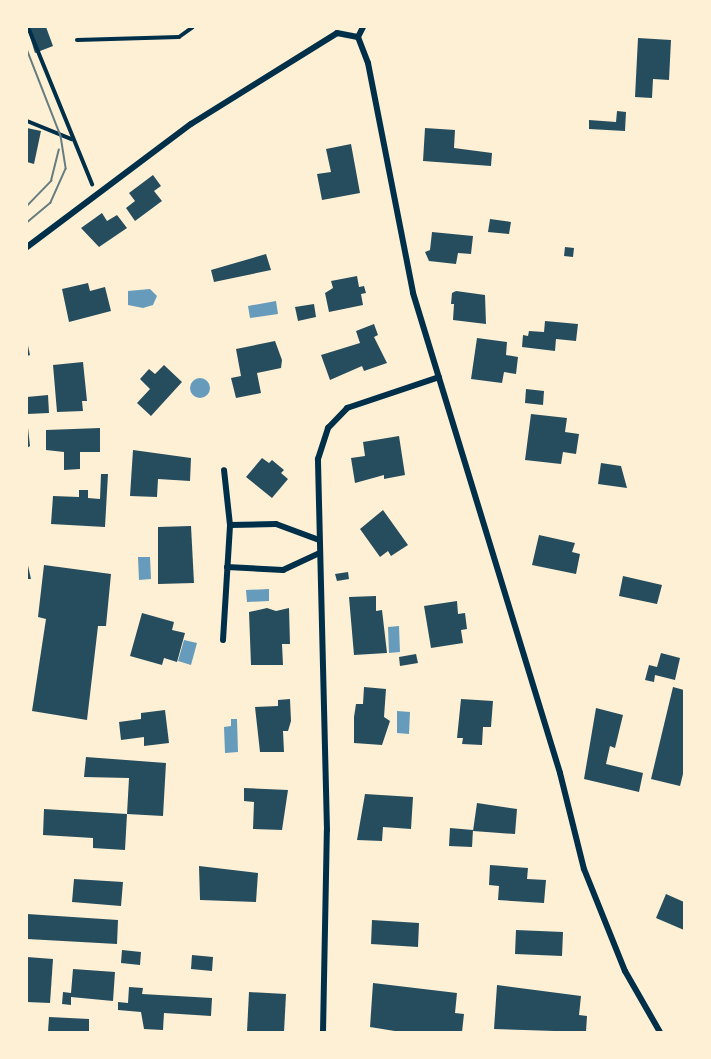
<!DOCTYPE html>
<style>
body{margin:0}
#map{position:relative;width:711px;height:1059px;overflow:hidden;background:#fdf0d5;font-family:Commissioner,sans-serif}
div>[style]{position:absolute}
.water>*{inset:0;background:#669bbc}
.round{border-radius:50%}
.building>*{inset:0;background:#264d5e}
.path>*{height:4px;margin:-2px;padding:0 2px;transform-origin:2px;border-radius:2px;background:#003049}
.minor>*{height:6px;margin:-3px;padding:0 3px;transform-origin:3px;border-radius:3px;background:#003049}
.tram>*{height:1.5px;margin:-0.75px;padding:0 0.75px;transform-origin:0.75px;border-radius:0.75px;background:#657d81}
span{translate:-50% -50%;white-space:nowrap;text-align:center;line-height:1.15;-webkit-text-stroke:5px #fdf0d5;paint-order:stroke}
.frame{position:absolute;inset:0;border:28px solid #fdf0d5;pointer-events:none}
</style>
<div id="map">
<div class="water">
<i style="clip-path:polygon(150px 289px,157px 296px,153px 305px,143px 308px,128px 305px,128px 291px)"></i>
<i style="clip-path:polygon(276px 301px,278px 314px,250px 318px,248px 306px)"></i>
<i class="round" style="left:190px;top:378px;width:20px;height:20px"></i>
<i style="clip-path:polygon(138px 557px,150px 557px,151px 579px,139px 580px)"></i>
<i style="clip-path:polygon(269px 589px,269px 601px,247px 602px,246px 590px)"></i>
<i style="clip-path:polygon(399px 626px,400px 652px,389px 653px,388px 627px)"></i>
<i style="clip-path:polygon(184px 640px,197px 643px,191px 665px,178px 661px)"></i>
<i style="clip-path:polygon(397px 711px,410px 712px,409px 734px,397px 733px)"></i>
<i style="clip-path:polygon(231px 719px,237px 719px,238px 752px,225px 753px,224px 727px,231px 726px)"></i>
</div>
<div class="building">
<i style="clip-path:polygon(27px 27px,46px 27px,53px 46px,35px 53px)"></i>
<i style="clip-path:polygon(638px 38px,671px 40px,669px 80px,653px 79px,652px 98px,635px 97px)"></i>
<i style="clip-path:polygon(617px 111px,626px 112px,625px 131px,589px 129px,589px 120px,616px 122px)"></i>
<i style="clip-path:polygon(27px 128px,41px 131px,34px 164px,27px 162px)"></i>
<i style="clip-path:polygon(425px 128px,455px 130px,454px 148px,492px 153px,491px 166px,423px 161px)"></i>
<i style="clip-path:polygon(351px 144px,360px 193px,322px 200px,317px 174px,331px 172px,326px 149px)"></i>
<i style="clip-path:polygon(153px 175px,161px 186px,154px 191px,162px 201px,135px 221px,126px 208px,135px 201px,129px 193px)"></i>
<i style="clip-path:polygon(102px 213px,107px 221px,117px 215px,127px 228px,99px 247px,81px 228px)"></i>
<i style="clip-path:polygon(490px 219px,511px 222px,509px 234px,488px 232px)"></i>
<i style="clip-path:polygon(432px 232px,473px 236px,471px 254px,458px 253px,456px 264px,429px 261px,425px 252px,430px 250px)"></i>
<i style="clip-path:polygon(565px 247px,574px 248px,573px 257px,564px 256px)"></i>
<i style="clip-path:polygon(266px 254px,271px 270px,214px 282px,211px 270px)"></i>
<i style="clip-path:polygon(357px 276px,359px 287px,364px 286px,366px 293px,361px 294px,363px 305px,329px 312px,325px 293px,333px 288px,331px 281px)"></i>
<i style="clip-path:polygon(88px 283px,90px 291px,105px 287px,111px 311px,69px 322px,62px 289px)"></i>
<i style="clip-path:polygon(456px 291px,485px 295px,486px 324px,453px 320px,454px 304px,451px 304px,452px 293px)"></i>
<i style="clip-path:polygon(314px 304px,316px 317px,298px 321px,295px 307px)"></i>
<i style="clip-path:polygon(545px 321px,578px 324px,576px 341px,556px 339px,555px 351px,522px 347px,523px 335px,528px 336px,529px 331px,544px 332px)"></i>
<i style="clip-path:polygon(374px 324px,378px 335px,374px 337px,387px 363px,364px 371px,362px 366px,330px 380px,321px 355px,360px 343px,356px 331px)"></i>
<i style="clip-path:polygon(477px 338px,507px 342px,506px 355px,518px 357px,516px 374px,504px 372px,502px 383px,471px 379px)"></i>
<i style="clip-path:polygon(27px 341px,30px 355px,27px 356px)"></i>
<i style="clip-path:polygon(275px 341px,282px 360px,281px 368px,257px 373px,261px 393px,236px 398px,231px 378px,241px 376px,236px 349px)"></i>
<i style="clip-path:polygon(83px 362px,87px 401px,82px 401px,83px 411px,57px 412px,53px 365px)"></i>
<i style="clip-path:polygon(164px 365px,182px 382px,151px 416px,137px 403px,150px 389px,140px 379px,149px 369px,155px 374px)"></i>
<i style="clip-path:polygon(526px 389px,544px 391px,543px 405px,525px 403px)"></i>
<i style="clip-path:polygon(48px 395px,49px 413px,27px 414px,27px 397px)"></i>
<i style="clip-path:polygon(531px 414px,567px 418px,565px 432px,579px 434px,576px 454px,563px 452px,561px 464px,525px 460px)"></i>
<i style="clip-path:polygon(27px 419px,30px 446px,27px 448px)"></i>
<i style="clip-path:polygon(100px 428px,100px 452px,80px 452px,80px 469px,64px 470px,64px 452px,46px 450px,46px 430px)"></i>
<i style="clip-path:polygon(399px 436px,405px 475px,384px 479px,384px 475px,355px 483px,351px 458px,365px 456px,363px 442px)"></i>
<i style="clip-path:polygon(133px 450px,191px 458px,190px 481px,158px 479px,157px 497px,130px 496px)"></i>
<i style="clip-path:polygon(262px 458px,269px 463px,272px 460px,284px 470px,281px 473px,288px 479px,272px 498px,246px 477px)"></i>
<i style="clip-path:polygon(601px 463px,621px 466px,627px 488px,598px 484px)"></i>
<i style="clip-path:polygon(101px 474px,108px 474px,105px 527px,51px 524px,53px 496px,79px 497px,79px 490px,88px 490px,88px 498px,100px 499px)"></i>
<i style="clip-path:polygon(383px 510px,408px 545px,391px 556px,388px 551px,380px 557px,360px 529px)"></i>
<i style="clip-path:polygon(191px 526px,194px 583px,158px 584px,158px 527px)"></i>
<i style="clip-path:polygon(539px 535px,575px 543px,572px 552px,580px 554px,576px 574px,532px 565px)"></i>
<i style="clip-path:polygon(27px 561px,31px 579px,27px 579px)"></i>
<i style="clip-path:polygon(44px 565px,111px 574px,106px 626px,98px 626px,87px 720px,32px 711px,46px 619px,38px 617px)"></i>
<i style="clip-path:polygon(348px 572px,349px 579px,337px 581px,335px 574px)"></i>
<i style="clip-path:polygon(623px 576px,662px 585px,657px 604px,619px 596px)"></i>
<i style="clip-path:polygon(376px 596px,376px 611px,382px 610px,387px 653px,354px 655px,349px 597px)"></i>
<i style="clip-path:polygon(457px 601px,458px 614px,465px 613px,467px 629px,461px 630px,463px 643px,431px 648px,424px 606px)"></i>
<i style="clip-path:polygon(267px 608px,276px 611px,289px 608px,290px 644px,282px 644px,283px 665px,251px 665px,249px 612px)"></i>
<i style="clip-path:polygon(142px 613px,174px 622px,172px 630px,185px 633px,177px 662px,164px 658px,162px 665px,130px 656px)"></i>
<i style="clip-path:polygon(661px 653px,680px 658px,675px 680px,655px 675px,654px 682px,645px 680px,649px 665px,657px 667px)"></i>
<i style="clip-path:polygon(416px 654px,418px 663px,400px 666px,399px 657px)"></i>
<i style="clip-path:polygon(364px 687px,386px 689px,384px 717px,390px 721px,382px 745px,354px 743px,354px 717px,356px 704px,363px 704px)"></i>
<i style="clip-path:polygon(673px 687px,684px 690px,684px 770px,680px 786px,651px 779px)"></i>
<i style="clip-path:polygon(290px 699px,291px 721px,288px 731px,283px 731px,284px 752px,260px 752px,255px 707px,278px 706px,278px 700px)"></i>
<i style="clip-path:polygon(461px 699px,493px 701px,491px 727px,483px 727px,482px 745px,462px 744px,463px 738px,457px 738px)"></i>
<i style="clip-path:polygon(596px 708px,623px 715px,615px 748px,610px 746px,606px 764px,643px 773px,639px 792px,584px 779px)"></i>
<i style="clip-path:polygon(165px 710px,169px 743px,144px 746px,144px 737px,121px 740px,119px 722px,141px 719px,141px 713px)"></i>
<i style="clip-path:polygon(86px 757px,166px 763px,163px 816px,127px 814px,125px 850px,93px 848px,93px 838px,43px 835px,44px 809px,127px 814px,129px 778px,84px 777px)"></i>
<i style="clip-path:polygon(244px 788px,288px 790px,282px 830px,253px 829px,254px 802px,244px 801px)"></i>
<i style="clip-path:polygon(365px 794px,413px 797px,411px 829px,383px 827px,382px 841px,357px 840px)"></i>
<i style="clip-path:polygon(477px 803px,517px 809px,515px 834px,473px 831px)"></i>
<i style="clip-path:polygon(450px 828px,473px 830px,472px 847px,449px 846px)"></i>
<i style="clip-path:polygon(490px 865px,528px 868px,527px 879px,546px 880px,544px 903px,498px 900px,499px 886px,489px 885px)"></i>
<i style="clip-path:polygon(199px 866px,258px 873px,256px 902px,200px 900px)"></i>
<i style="clip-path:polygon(74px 879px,123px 882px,121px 906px,72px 902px)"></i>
<i style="clip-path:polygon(666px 894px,684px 902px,684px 930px,656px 918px)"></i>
<i style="clip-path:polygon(27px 914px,118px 920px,117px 944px,27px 939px)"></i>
<i style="clip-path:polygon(372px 920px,419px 923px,418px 947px,371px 944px)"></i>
<i style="clip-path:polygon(516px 930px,563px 932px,562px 956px,515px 954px)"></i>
<i style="clip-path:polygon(122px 950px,141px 952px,140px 965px,121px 963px)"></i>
<i style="clip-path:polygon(192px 955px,213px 957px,212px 971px,191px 969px)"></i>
<i style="clip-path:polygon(27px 957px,53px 959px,50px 1003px,27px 1002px)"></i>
<i style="clip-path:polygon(73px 969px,115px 972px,113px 1001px,71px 997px,71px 1005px,62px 1004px,63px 992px,71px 993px)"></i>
<i style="clip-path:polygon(373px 983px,457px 993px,455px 1013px,464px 1014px,462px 1032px,401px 1032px,370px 1027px)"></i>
<i style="clip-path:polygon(497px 985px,581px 996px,579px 1015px,587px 1016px,586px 1032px,494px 1029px)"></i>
<i style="clip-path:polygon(129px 987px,143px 988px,142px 994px,212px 998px,211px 1016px,164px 1013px,163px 1030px,144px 1029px,141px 1012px,118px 1010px,118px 1002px,128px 1003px)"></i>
<i style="clip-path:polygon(249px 992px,286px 994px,284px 1032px,247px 1032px)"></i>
<i style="clip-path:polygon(49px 1017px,89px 1019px,89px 1032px,48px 1032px)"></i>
</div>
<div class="path">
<i style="left:28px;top:27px;width:170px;rotate:67.8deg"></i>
<i style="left:77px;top:40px;width:102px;rotate:-1.7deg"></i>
<i style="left:179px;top:37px;width:17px;rotate:-36deg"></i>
<i style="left:27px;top:121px;width:48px;rotate:22.2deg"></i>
</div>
<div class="minor">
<i style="left:358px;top:37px;width:28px;rotate:69deg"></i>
<i style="left:368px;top:63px;width:234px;rotate:78.9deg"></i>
<i style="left:413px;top:293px;width:502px;rotate:72.97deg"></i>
<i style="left:560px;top:773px;width:99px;rotate:76deg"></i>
<i style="left:584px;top:869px;width:110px;rotate:68.1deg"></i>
<i style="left:625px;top:971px;width:70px;rotate:60.2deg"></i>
<i style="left:358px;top:37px;width:11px;rotate:-63deg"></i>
<i style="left:27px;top:247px;width:205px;rotate:-36.9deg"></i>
<i style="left:191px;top:124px;width:172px;rotate:-31.9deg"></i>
<i style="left:337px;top:33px;width:21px;rotate:11deg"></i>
<i style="left:230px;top:525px;width:46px;rotate:-1.2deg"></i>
<i style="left:276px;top:524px;width:46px;rotate:20.4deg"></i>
<i style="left:227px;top:567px;width:56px;rotate:3.1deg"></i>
<i style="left:283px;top:570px;width:40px;rotate:-25deg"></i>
<i style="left:223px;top:640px;width:115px;rotate:-86.5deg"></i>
<i style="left:230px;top:525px;width:55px;rotate:-96.2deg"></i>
<i style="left:323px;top:1032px;width:202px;rotate:-88.9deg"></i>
<i style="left:327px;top:830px;width:371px;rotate:-91.4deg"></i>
<i style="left:318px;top:459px;width:33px;rotate:-72deg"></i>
<i style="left:328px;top:428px;width:28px;rotate:-46deg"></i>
<i style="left:347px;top:408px;width:97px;rotate:-18.6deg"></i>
</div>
<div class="tram">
<i style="left:27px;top:49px;width:93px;rotate:68.7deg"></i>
<i style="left:61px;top:136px;width:33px;rotate:81deg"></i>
<i style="left:66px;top:169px;width:37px;rotate:114deg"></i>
<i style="left:51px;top:203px;width:31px;rotate:140deg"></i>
<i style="left:27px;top:206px;width:35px;rotate:-46deg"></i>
<i style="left:51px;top:181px;width:32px;rotate:-76deg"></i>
</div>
<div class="frame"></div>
</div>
